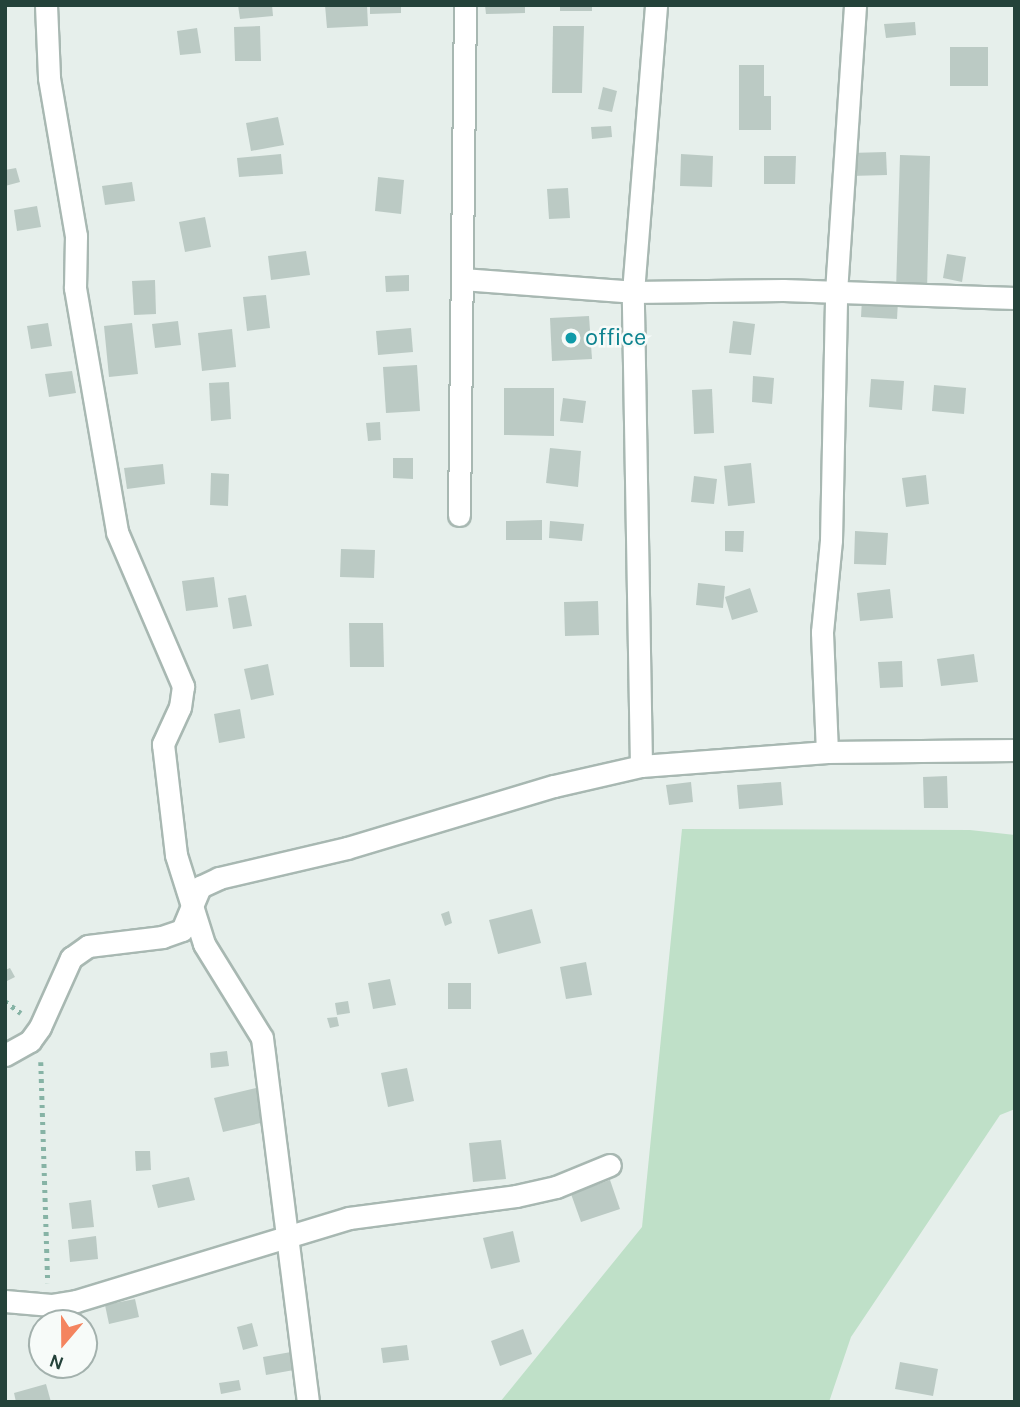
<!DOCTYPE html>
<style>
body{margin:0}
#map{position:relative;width:1020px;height:1407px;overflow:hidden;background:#e6efeb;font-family:Karla,sans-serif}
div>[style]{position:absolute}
.green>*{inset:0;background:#bfe0c8}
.building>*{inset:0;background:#bbcac4}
.path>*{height:4.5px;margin-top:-2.25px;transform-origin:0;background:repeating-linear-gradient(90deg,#86b3a5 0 3.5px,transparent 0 8.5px)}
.roads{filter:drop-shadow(2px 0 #a8b8b2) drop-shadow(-2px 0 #a8b8b2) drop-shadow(0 2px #a8b8b2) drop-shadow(0 -2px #a8b8b2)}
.minor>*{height:21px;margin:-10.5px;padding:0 10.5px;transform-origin:10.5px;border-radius:10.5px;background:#fff}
.dots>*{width:19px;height:19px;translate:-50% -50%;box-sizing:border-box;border:4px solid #f7fbf9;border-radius:50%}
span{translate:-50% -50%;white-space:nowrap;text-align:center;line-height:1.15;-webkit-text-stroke:5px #f7fbf9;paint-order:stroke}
.culture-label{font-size:24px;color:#0d838f}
.left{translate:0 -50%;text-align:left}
.frame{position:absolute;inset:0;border:7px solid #24423a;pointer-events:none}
.north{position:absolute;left:28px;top:1309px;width:70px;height:70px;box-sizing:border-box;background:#f7fbf9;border:2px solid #a3b1ad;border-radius:50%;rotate:200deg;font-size:19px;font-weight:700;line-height:28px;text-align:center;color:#24423a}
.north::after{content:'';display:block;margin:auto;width:24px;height:32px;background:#f4845f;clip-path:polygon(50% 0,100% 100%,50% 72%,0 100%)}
</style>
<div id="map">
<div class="green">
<i style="clip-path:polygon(682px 829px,970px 830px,1015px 835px,1015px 1109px,1000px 1115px,851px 1337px,829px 1402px,500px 1402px,642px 1227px)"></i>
</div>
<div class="building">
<i style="clip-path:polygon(238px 5px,272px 5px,273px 16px,240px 19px)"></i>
<i style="clip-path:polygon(325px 5px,367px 5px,368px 26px,327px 28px)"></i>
<i style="clip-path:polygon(370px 5px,401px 5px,401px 13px,370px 14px)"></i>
<i style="clip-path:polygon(485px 5px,525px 5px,525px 13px,486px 14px)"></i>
<i style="clip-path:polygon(560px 5px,592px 5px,592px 11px,560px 11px)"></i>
<i style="clip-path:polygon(915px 22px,916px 35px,886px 38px,884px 24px)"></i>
<i style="clip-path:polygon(260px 26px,261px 61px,235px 61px,234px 27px)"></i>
<i style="clip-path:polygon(553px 26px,584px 26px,582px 93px,552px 93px)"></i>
<i style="clip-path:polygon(197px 28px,201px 53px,180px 55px,177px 31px)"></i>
<i style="clip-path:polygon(950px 47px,988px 47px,988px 86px,950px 86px)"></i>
<i style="clip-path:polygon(739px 65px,764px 65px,764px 96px,771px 96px,771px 130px,739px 130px)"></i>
<i style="clip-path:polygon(603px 87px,617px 91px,612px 112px,598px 109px)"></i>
<i style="clip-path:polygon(278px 117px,284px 145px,251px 151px,246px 123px)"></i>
<i style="clip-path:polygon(611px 126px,612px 137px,592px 139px,591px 127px)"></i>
<i style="clip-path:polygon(886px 152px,887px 175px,850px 176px,850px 153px)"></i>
<i style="clip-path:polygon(281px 154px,283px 174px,239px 177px,237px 158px)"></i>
<i style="clip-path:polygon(681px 154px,713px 156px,712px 187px,680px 186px)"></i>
<i style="clip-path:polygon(900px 155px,930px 156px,927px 292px,896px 291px)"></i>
<i style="clip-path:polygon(764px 156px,796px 156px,795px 184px,764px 184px)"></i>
<i style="clip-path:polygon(16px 168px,20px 182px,5px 186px,5px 170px)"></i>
<i style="clip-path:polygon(378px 177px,404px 180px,401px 214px,375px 211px)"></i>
<i style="clip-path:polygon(132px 182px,135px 201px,105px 205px,102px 186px)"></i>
<i style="clip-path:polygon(568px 188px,570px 218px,549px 219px,547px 189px)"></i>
<i style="clip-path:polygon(37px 206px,41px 227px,17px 231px,14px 210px)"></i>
<i style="clip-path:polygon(205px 217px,211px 247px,185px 252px,179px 222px)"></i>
<i style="clip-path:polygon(306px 251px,310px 275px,271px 280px,268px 256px)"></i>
<i style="clip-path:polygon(947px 254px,966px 257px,962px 282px,943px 278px)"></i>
<i style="clip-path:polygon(409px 275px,409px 291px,386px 292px,385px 276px)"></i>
<i style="clip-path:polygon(155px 280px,156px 314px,134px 315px,132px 281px)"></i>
<i style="clip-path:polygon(266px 295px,270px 328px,247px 331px,243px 297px)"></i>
<i style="clip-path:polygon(862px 299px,898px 301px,897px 319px,861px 317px)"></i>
<i style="clip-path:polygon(589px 316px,592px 359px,552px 361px,550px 318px)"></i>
<i style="clip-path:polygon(178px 321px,181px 345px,155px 348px,152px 324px)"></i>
<i style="clip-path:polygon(733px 321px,755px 324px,751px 355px,729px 353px)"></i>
<i style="clip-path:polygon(48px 323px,52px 346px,31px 349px,27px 326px)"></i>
<i style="clip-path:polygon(132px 323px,138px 374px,109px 377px,104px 326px)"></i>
<i style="clip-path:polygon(411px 328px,413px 352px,378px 355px,376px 331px)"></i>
<i style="clip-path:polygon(232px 329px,236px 367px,202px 371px,198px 333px)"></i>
<i style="clip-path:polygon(417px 365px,420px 411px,386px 413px,383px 367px)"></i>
<i style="clip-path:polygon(72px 371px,76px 393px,49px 397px,45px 374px)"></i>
<i style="clip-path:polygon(753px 376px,774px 378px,772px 404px,752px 402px)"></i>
<i style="clip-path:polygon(871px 379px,904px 381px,902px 410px,869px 407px)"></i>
<i style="clip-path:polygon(229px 382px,231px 419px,211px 421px,209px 383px)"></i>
<i style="clip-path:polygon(934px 385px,966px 388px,964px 414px,932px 411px)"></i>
<i style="clip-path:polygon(504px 388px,554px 388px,554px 436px,504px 435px)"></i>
<i style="clip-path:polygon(712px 389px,714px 433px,694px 434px,692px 390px)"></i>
<i style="clip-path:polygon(563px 398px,586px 401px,583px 423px,560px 421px)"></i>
<i style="clip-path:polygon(380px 422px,381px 440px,368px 441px,366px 423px)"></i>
<i style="clip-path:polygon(550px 448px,581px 451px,578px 487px,546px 483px)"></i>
<i style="clip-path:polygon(393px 458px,413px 458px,413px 479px,393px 478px)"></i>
<i style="clip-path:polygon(751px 463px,755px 503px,728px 506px,724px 466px)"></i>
<i style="clip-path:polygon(163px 464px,165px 484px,127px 489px,124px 468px)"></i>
<i style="clip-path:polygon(211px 473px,229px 474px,228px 506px,210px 505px)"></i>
<i style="clip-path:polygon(926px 475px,929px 504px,906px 507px,902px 478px)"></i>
<i style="clip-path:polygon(694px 476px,717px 479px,714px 504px,691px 502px)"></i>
<i style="clip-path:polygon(542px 520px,542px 540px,506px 540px,506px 521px)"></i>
<i style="clip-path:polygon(550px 521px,584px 524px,582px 541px,549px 538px)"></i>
<i style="clip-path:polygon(725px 531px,744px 531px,743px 552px,725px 551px)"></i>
<i style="clip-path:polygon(855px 531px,888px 533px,886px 565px,854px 564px)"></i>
<i style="clip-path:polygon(341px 549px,375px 550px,374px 578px,340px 577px)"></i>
<i style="clip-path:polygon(214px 577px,218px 607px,186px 611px,182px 581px)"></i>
<i style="clip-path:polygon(698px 583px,725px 586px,723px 608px,696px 605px)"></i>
<i style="clip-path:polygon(750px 588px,758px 612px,732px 620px,725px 597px)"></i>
<i style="clip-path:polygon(890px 589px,893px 618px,860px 621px,857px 593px)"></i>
<i style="clip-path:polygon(246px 595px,252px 626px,233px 629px,228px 598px)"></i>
<i style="clip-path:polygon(598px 601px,599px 635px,565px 636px,564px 602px)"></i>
<i style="clip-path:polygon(349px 623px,383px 623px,384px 667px,350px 667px)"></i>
<i style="clip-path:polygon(974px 654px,978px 682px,941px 686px,937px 659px)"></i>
<i style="clip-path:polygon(902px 661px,903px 687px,880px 688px,878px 662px)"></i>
<i style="clip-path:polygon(268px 664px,274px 695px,251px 700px,244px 669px)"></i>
<i style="clip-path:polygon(240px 709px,245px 738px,219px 743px,214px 714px)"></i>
<i style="clip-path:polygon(947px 776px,948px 808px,924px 808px,923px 777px)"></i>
<i style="clip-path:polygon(691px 782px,693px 802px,669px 805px,666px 785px)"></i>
<i style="clip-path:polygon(781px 782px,783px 805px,739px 809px,737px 785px)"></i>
<i style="clip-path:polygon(532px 909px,541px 943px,498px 954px,489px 920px)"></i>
<i style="clip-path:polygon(449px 911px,452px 923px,445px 926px,441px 914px)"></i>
<i style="clip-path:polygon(586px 962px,592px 995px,566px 999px,560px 967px)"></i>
<i style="clip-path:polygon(10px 968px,15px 977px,5px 982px,5px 970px)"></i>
<i style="clip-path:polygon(390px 979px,396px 1005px,373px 1009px,368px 983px)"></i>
<i style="clip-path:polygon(448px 983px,471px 983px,471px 1009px,448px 1009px)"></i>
<i style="clip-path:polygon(348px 1001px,350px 1013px,337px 1015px,335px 1003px)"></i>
<i style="clip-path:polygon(337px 1017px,339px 1026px,330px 1028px,327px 1018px)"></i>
<i style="clip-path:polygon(227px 1051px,229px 1066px,211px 1068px,210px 1053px)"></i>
<i style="clip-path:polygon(407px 1068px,414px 1101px,388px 1107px,381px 1073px)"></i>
<i style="clip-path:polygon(256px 1088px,265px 1122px,223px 1132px,214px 1098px)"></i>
<i style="clip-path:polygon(501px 1140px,506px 1179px,473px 1182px,469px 1143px)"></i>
<i style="clip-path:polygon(135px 1151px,150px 1151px,151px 1170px,136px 1171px)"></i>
<i style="clip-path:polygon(189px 1177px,195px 1200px,158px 1208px,152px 1185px)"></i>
<i style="clip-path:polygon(610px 1180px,620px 1209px,581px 1222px,571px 1194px)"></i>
<i style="clip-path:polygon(91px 1200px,94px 1227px,72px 1229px,69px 1203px)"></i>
<i style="clip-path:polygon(513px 1231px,520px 1262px,491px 1269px,483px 1238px)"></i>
<i style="clip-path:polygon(96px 1236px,98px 1259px,70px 1262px,68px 1240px)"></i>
<i style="clip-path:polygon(135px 1299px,139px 1317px,109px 1324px,105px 1305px)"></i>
<i style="clip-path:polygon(252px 1323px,258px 1346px,243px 1350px,237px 1327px)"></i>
<i style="clip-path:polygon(523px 1329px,532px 1354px,500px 1366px,491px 1341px)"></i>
<i style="clip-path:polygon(407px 1345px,409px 1360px,383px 1363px,381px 1348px)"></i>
<i style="clip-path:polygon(291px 1352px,294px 1370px,266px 1375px,263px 1357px)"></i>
<i style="clip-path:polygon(900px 1362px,938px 1369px,933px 1396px,895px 1389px)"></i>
<i style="clip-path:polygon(239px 1380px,241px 1390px,221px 1394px,219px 1383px)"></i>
<i style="clip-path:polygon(46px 1384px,51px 1402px,16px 1402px,14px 1393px)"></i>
</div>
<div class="path">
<i style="left:5px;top:1001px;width:20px;rotate:37deg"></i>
<i style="left:41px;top:1062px;width:221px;rotate:88.2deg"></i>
</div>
<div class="roads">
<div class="minor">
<i style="left:46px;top:5px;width:73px;rotate:87.6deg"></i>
<i style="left:49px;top:78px;width:160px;rotate:80.3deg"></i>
<i style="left:76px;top:236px;width:52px;rotate:91.1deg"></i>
<i style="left:75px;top:288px;width:248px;rotate:80.2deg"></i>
<i style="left:117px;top:532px;width:168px;rotate:66.8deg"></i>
<i style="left:183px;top:686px;width:21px;rotate:98deg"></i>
<i style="left:180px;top:707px;width:41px;rotate:114.7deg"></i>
<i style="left:163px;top:744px;width:112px;rotate:83.3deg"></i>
<i style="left:176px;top:855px;width:93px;rotate:72.5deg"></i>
<i style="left:204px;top:944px;width:110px;rotate:58.3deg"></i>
<i style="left:262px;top:1038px;width:367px;rotate:82.8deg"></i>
<i style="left:462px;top:279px;width:171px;rotate:4.3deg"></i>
<i style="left:633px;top:292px;width:150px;rotate:-0.8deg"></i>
<i style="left:783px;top:290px;width:232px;rotate:2deg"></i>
<i style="left:459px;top:515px;width:510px;rotate:-89.33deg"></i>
<i style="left:827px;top:752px;width:120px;rotate:-92.4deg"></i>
<i style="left:822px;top:632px;width:92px;rotate:-84.4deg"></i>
<i style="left:831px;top:540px;width:248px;rotate:-88.8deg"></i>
<i style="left:836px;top:292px;width:288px;rotate:-86.2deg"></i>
<i style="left:641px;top:766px;width:474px;rotate:-91deg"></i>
<i style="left:633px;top:292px;width:288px;rotate:-85.4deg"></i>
<i style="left:5px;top:1055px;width:29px;rotate:-29deg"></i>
<i style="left:30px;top:1041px;width:17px;rotate:-54deg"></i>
<i style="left:40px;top:1027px;width:76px;rotate:-65.8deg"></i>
<i style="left:71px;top:958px;width:21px;rotate:-35deg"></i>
<i style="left:88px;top:946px;width:75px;rotate:-6.9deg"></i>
<i style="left:162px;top:937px;width:21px;rotate:-19deg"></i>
<i style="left:182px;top:930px;width:47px;rotate:-67.3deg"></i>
<i style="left:200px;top:887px;width:21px;rotate:-25deg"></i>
<i style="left:219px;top:878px;width:131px;rotate:-13.2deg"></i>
<i style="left:347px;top:848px;width:216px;rotate:-16.7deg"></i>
<i style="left:554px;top:786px;width:89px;rotate:-12.9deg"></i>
<i style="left:641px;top:766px;width:187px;rotate:-4.3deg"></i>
<i style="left:827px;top:752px;width:188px;rotate:-0.6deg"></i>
<i style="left:5px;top:1301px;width:46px;rotate:5deg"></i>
<i style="left:51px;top:1305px;width:25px;rotate:-9deg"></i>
<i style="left:76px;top:1301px;width:285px;rotate:-16.9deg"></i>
<i style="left:349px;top:1218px;width:168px;rotate:-7.5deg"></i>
<i style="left:516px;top:1196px;width:41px;rotate:-12.7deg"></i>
<i style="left:556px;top:1187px;width:58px;rotate:-22.2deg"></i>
</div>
</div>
<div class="dots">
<i style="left:571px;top:338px;background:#0f9aa8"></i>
</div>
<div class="culture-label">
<span class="left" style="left:585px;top:338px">office</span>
</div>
<div class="frame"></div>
<div class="north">N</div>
</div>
